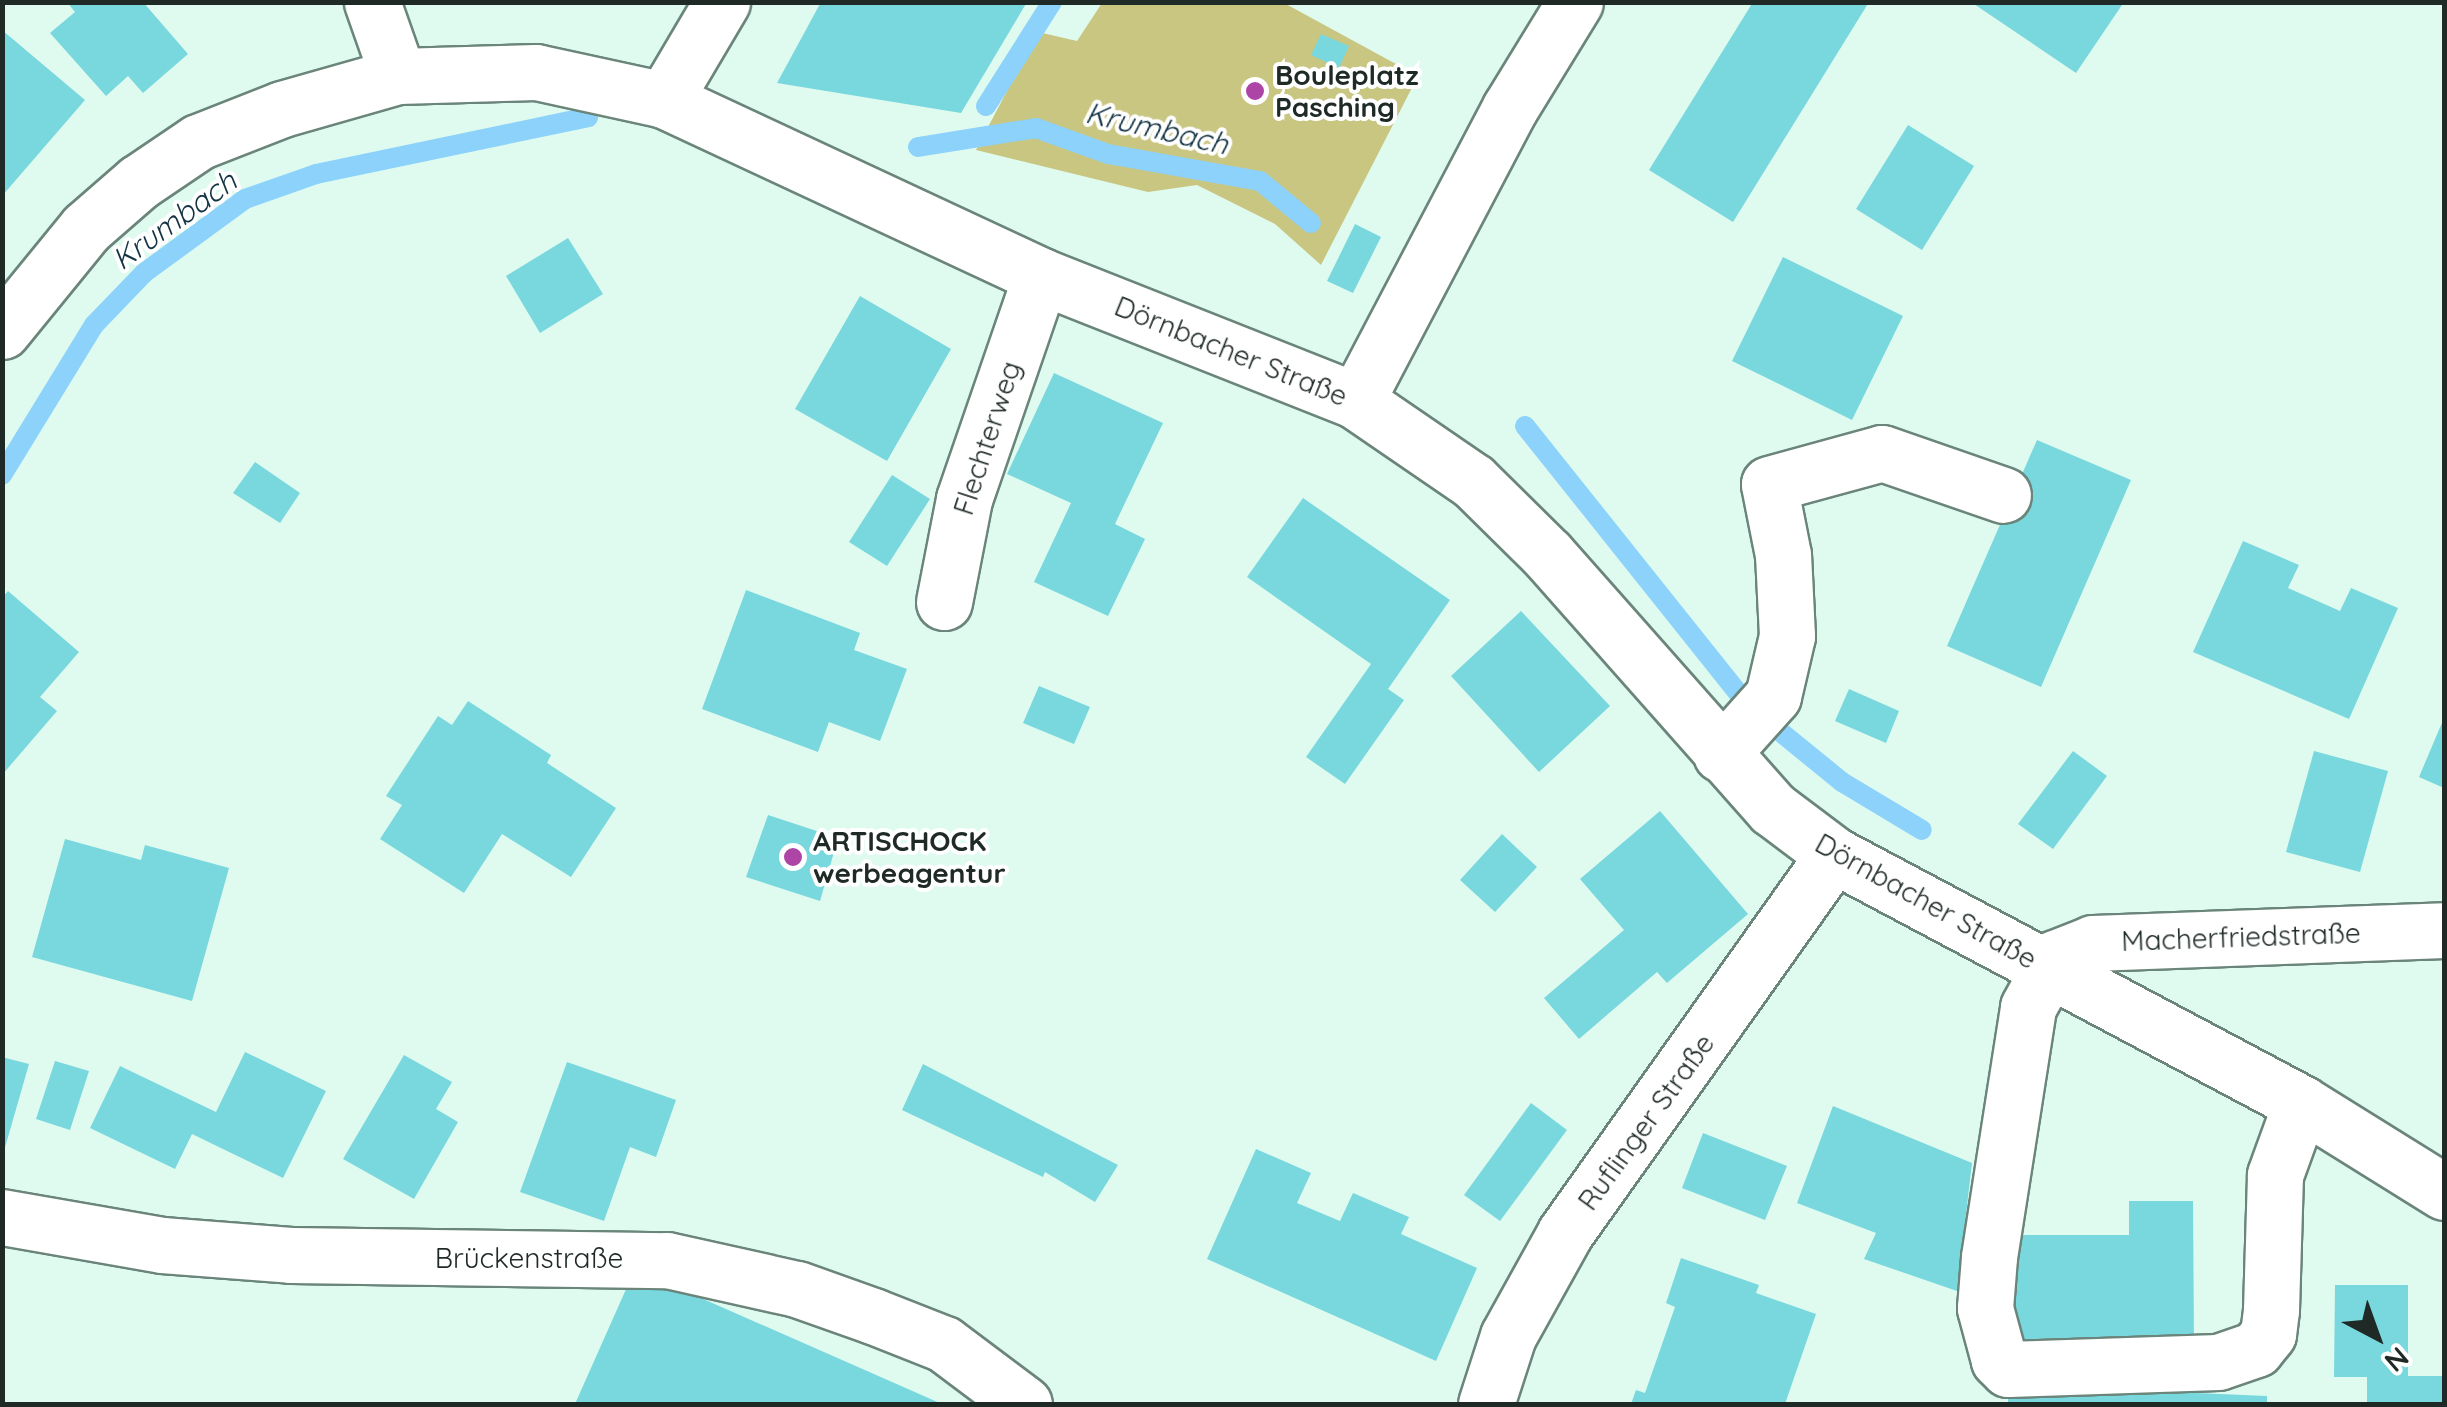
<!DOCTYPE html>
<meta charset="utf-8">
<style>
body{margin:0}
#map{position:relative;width:2447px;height:1407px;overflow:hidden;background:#dffbf0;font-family:Quicksand,sans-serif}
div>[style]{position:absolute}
.green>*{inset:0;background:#c9c681}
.stream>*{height:20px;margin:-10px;padding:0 10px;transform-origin:10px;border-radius:10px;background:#8cd2fa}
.building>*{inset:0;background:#79d7de}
.roads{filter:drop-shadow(2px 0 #6b857b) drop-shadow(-2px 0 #6b857b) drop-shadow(0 2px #6b857b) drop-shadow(0 -2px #6b857b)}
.minor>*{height:55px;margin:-27.5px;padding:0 27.5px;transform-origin:27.5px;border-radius:27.5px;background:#fff}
.dots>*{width:28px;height:28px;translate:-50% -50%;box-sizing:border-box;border:5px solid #fff;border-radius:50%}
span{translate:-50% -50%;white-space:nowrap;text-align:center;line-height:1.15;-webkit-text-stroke:8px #fff;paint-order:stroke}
.poi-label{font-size:28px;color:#1f2a26;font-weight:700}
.left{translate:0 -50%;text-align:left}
.street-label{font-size:28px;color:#1f2a26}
.water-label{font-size:30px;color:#133343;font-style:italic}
.frame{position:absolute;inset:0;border:5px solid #1f2a26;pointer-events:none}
.north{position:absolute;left:2327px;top:1287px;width:100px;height:100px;-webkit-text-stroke:8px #fff;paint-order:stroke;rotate:139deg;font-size:28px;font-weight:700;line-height:40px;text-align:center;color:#1f2a26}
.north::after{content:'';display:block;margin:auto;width:35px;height:45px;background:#1f2a26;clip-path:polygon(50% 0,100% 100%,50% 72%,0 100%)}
</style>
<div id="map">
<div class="green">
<i style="clip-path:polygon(1102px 3px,1284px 3px,1418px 76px,1321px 265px,1275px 224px,1197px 185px,1148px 192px,976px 150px,1038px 32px,1077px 41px)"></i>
</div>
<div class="stream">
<i style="left:986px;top:106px;width:123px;rotate:-57.6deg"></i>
<i style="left:918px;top:147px;width:120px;rotate:-9.1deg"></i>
<i style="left:1036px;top:128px;width:77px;rotate:19.9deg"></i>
<i style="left:1108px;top:154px;width:154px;rotate:10.1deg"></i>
<i style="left:1260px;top:181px;width:66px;rotate:39.5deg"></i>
<i style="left:1525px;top:426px;width:356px;rotate:51.4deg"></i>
<i style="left:2px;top:475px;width:176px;rotate:-58.5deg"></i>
<i style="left:94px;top:325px;width:72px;rotate:-46.1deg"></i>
<i style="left:144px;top:273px;width:125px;rotate:-36.2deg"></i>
<i style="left:245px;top:199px;width:75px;rotate:-19.4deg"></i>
<i style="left:316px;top:174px;width:278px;rotate:-11.8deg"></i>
<i style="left:1783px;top:734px;width:76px;rotate:39.1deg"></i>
<i style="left:1842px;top:782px;width:93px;rotate:31deg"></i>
</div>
<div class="building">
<i style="clip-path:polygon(67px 2px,143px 2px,188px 54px,143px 93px,128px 76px,106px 96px,50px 33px,75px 12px)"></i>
<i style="clip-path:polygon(821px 2px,1027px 2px,961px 113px,777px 83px)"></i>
<i style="clip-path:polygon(1753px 2px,1869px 2px,1733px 222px,1649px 170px)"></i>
<i style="clip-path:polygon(1971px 2px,2124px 2px,2076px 73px)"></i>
<i style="clip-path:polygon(2px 30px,85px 100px,2px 196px)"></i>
<i style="clip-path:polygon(1321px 34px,1349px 46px,1339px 68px,1311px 55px)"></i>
<i style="clip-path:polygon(1908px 125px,1974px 166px,1922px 250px,1856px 209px)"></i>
<i style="clip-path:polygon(1355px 224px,1381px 237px,1353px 293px,1327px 281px)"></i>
<i style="clip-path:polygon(568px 238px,603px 294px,540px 333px,506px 276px)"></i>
<i style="clip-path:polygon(1783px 257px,1903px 316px,1852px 420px,1732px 361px)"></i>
<i style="clip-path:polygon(860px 296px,951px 349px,887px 461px,795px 409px)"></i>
<i style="clip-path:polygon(1054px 373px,1163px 423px,1115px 524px,1145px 539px,1108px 616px,1034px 582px,1071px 503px,1007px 474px)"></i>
<i style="clip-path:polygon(2037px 440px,2131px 480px,2041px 687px,1947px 646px)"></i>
<i style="clip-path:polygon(255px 462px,300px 493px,280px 523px,233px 493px)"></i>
<i style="clip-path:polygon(892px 475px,930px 499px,887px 566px,849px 542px)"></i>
<i style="clip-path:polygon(1303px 498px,1450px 600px,1388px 689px,1404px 700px,1345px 784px,1306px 757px,1371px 664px,1247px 577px)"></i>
<i style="clip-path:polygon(2243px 541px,2299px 565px,2288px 588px,2340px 611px,2351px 588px,2398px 608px,2349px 719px,2193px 652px)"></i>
<i style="clip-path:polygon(746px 590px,860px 633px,854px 650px,907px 669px,880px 741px,829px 722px,818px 752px,702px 709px)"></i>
<i style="clip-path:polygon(8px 591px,79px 652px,40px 697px,57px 711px,2px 775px,2px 598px)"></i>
<i style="clip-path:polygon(1521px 611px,1610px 706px,1539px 772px,1451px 676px)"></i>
<i style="clip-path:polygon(1039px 686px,1090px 707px,1074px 744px,1023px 723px)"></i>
<i style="clip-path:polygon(1849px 689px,1899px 711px,1886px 743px,1835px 721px)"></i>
<i style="clip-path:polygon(468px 701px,551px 755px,547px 763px,616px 808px,571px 877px,502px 834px,464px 893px,380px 839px,402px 805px,386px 796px,438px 716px,452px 725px)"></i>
<i style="clip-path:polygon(2444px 718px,2444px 788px,2419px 777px)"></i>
<i style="clip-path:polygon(2073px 751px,2107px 776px,2053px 849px,2018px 824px)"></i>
<i style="clip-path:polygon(2314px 751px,2388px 771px,2360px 872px,2286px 852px)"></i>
<i style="clip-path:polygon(1660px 811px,1748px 914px,1667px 983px,1657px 972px,1579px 1039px,1544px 998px,1624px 930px,1580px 879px)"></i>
<i style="clip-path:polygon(768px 815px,838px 838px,820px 901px,746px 877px)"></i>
<i style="clip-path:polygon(1502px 834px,1537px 867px,1495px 912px,1460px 880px)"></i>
<i style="clip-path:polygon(65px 839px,141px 860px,145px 845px,229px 868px,192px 1001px,32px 957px)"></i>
<i style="clip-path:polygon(245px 1052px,326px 1091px,283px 1178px,192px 1134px,175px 1169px,90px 1128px,120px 1066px,216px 1112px)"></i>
<i style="clip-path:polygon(404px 1055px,452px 1082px,436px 1109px,458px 1122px,414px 1199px,343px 1159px)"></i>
<i style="clip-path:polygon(2px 1057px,29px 1064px,4px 1151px,2px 1151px)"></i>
<i style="clip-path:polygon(55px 1061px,89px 1071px,70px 1130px,36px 1119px)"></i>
<i style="clip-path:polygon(567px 1062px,676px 1100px,656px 1157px,630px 1147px,604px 1221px,520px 1192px)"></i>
<i style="clip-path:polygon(923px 1064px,1118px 1165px,1095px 1202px,1045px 1172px,1043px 1177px,902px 1110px)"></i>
<i style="clip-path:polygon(1531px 1103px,1567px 1130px,1500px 1221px,1464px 1195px)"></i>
<i style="clip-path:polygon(1833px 1106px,1972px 1163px,1957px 1291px,1864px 1259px,1876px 1233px,1797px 1203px)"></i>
<i style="clip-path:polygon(1703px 1133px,1787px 1166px,1765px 1220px,1682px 1188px)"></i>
<i style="clip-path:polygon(1256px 1149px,1311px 1173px,1297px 1203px,1340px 1221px,1353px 1193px,1409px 1217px,1401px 1234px,1477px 1268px,1436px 1361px,1207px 1259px)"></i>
<i style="clip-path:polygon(2129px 1201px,2193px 1201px,2194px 1346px,2013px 1347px,2013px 1235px,2129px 1235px)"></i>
<i style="clip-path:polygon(1681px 1258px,1759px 1285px,1756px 1293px,1816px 1314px,1785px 1404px,1631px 1404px,1636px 1390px,1645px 1393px,1675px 1307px,1666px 1303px)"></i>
<i style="clip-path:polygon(635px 1269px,942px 1404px,575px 1404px)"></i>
<i style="clip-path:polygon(2335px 1285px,2408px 1285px,2408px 1376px,2444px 1376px,2444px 1404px,2367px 1404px,2367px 1377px,2334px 1377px)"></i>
<i style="clip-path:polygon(2008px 1385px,2267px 1396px,2267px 1404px,2008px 1404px)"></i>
</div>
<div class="roads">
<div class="minor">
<i style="left:372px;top:2px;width:78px;rotate:70.6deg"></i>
<i style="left:664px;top:100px;width:114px;rotate:-59.4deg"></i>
<i style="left:2px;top:331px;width:133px;rotate:-50.8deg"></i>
<i style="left:86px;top:228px;width:70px;rotate:-41deg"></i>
<i style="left:139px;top:182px;width:71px;rotate:-34.1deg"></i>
<i style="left:198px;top:142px;width:90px;rotate:-21.4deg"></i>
<i style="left:282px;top:109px;width:121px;rotate:-15.9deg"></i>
<i style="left:398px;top:76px;width:138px;rotate:-1.7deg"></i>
<i style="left:536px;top:72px;width:131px;rotate:12.3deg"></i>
<i style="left:664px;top:100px;width:416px;rotate:25deg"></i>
<i style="left:1041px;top:276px;width:339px;rotate:21.6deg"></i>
<i style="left:1356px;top:401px;width:142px;rotate:34.4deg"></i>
<i style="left:1473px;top:481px;width:105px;rotate:44.6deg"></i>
<i style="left:1548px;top:555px;width:339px;rotate:48.5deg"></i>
<i style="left:1773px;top:809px;width:76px;rotate:37deg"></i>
<i style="left:1834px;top:855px;width:529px;rotate:27.97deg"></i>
<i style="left:2301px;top:1103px;width:168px;rotate:31.9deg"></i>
<i style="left:1356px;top:401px;width:331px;rotate:-62.3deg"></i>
<i style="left:1510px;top:108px;width:124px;rotate:-58.5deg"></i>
<i style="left:944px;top:602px;width:105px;rotate:-79deg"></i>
<i style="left:964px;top:499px;width:236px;rotate:-71deg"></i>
<i style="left:1721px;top:754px;width:78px;rotate:-48.1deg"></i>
<i style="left:1773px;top:696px;width:62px;rotate:-76.9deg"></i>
<i style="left:1787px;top:636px;width:81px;rotate:-92.8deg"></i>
<i style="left:1783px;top:555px;width:72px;rotate:-101.2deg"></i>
<i style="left:1769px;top:484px;width:117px;rotate:-15.3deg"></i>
<i style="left:1882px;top:453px;width:128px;rotate:19.1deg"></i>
<i style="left:2301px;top:1103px;width:77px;rotate:109.9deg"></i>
<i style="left:2275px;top:1175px;width:135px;rotate:91.7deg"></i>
<i style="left:2271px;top:1310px;width:24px;rotate:97deg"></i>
<i style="left:2268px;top:1334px;width:19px;rotate:129deg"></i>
<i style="left:2256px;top:1349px;width:40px;rotate:161.1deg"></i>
<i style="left:2218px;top:1362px;width:210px;rotate:178.1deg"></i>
<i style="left:2008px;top:1369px;width:13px;rotate:-135deg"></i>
<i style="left:1999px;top:1360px;width:54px;rotate:-105.1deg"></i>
<i style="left:1985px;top:1308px;width:51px;rotate:-85.5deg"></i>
<i style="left:1989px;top:1257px;width:253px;rotate:-81.1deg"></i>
<i style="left:2028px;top:1007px;width:56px;rotate:-61.1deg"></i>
<i style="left:2055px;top:958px;width:41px;rotate:-21.5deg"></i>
<i style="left:2093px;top:943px;width:351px;rotate:-2.1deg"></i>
<i style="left:2px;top:1217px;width:162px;rotate:9.9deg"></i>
<i style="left:162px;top:1245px;width:129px;rotate:4.4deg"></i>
<i style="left:291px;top:1255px;width:376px;rotate:0.8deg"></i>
<i style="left:667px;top:1260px;width:133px;rotate:12.6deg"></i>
<i style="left:797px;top:1289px;width:81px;rotate:19.6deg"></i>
<i style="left:873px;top:1316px;width:76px;rotate:21.5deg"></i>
<i style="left:944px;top:1344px;width:100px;rotate:36.9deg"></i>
<i style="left:1486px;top:1404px;width:71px;rotate:-72.1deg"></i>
<i style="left:1508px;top:1336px;width:118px;rotate:-61deg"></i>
<i style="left:1565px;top:1233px;width:464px;rotate:-54.6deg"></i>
</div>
</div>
<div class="dots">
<i style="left:1255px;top:91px;background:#ad45a7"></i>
<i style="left:793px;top:857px;background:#ad45a7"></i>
</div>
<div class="poi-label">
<span class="left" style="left:1275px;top:91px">Bouleplatz<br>Pasching</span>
<span class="left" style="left:813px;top:857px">ARTISCHOCK<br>werbeagentur</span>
</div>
<div class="street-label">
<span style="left:1231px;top:351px;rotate:22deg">Dörnbacher Straße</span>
<span style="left:987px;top:438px;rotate:-72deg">Flechterweg</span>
<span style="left:1926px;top:901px;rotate:29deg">Dörnbacher Straße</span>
<span style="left:2241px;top:937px;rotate:-2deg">Macherfriedstraße</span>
<span style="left:1646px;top:1122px;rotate:-54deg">Ruflinger Straße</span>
<span style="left:529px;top:1258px">Brückenstraße</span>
</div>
<div class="water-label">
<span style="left:1157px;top:128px;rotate:13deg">Krumbach</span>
<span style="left:174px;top:220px;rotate:-36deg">Krumbach</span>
</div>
<div class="frame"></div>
<div class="north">N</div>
</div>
